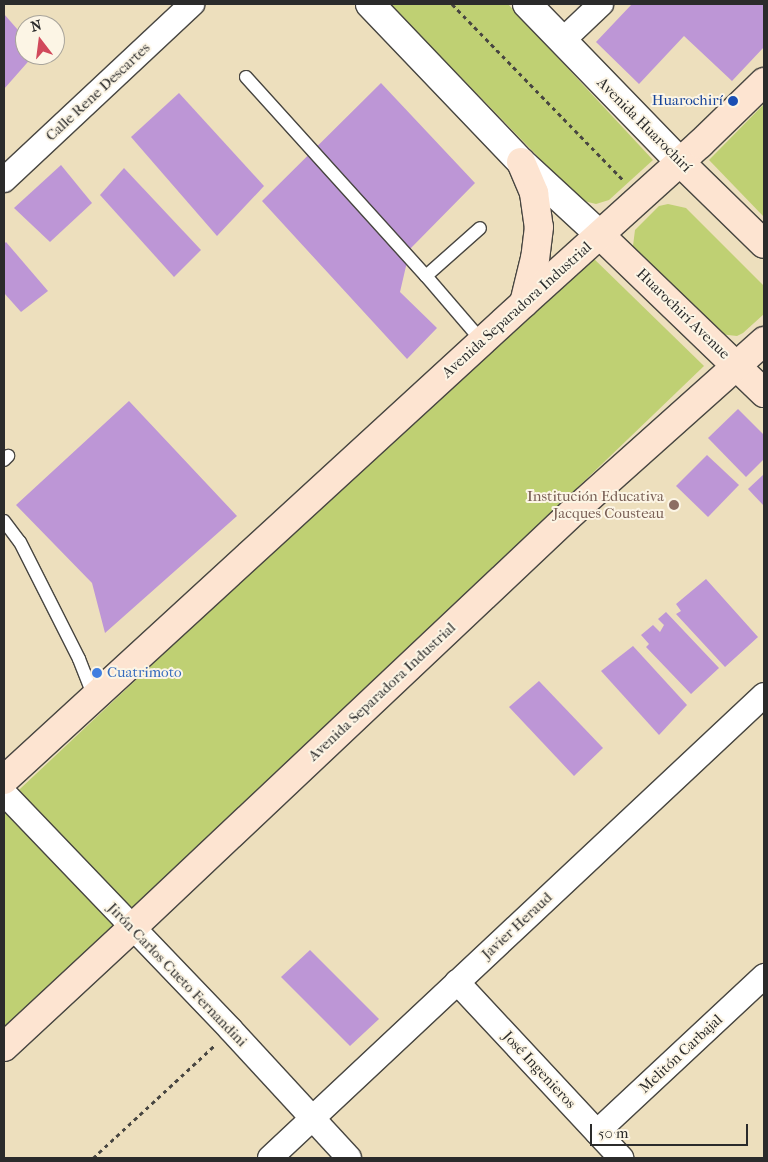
<!DOCTYPE html>
<meta charset="utf-8">
<style>
body{margin:0}
#map{position:relative;width:768px;height:1162px;overflow:hidden;background:#eddfbd;font-family:"IM FELL French Canon",serif}
div>[style]{position:absolute}
.green>*{inset:0;background:#bfd073}
.building>*{inset:0;background:#bd96d6}
.path>*{height:3px;margin-top:-1.5px;transform-origin:0;background:repeating-linear-gradient(90deg,#484641 0 4px,transparent 0 8px)}
.roads{filter:drop-shadow(1px 0 #484641) drop-shadow(-1px 0 #484641) drop-shadow(0 1px #484641) drop-shadow(0 -1px #484641)}
.service>*{height:12px;margin:-6px;padding:0 6px;transform-origin:6px;border-radius:6px;background:#fff}
.minor>*{height:24px;margin:-12px;padding:0 12px;transform-origin:12px;border-radius:12px;background:#fff}
.tertiary>*{height:28px;margin:-14px;padding:0 14px;transform-origin:14px;border-radius:14px;background:#fff}
.secondary>*{height:28px;margin:-14px;padding:0 14px;transform-origin:14px;border-radius:14px;background:#fde4d1}
.dots>*{width:14px;height:14px;translate:-50% -50%;box-sizing:border-box;border:2px solid #fcf5e5;border-radius:50%}
span{translate:-50% -50%;white-space:nowrap;text-align:center;line-height:1.15;-webkit-text-stroke:4px #fcf5e5;paint-order:stroke}
.street-label{font-size:15px;color:#2b2b2b}
.transit-label{font-size:15px;color:#164399}
.right{translate:-100% -50%;text-align:right}
.education-label{font-size:15px;color:#785e54}
.shop-label{font-size:15px;color:#366cbe}
.left{translate:0 -50%;text-align:left}
.frame{position:absolute;inset:0;border:5px solid #2b2b2b;pointer-events:none}
.north{position:absolute;left:15px;top:15px;width:50px;height:50px;box-sizing:border-box;background:#fcf5e5;border:1px solid #a8a49b;border-radius:50%;rotate:345deg;font-size:14px;font-weight:700;line-height:20px;text-align:center;color:#2b2b2b}
.north::after{content:'';display:block;margin:auto;width:18px;height:22px;background:#d1495b;clip-path:polygon(50% 0,100% 100%,50% 72%,0 100%)}
.scale{position:absolute;left:590px;top:1124px;width:158px;height:22px;box-sizing:border-box;border:2px solid #2b2b2b;border-top:0;padding-left:6px;font-size:15px;line-height:18px;white-space:nowrap;color:#2b2b2b;-webkit-text-stroke:4px #fcf5e5;paint-order:stroke}
</style>
<div id="map">
<div class="green">
<i style="clip-path:polygon(390px 4px,508px 4px,653px 160px,609px 200px,596px 204px,580px 200px)"></i>
<i style="clip-path:polygon(764px 104px,764px 217px,709px 160px)"></i>
<i style="clip-path:polygon(668px 204px,686px 208px,764px 286px,764px 314px,743px 333px,737px 336px,719px 334px,636px 254px,633px 246px,635px 230px,659px 206px)"></i>
<i style="clip-path:polygon(589px 254px,704px 366px,421px 638px,4px 1029px,4px 804px)"></i>
</div>
<div class="building">
<i style="clip-path:polygon(632px 4px,764px 4px,764px 47px,732px 81px,684px 36px,639px 84px,596px 42px)"></i>
<i style="clip-path:polygon(4px 14px,25px 38px,25px 55px,34px 55px,4px 89px)"></i>
<i style="clip-path:polygon(381px 83px,475px 183px,410px 249px,400px 292px,437px 328px,407px 359px,262px 201px)"></i>
<i style="clip-path:polygon(179px 93px,264px 186px,217px 236px,131px 137px)"></i>
<i style="clip-path:polygon(61px 165px,92px 203px,50px 242px,14px 208px)"></i>
<i style="clip-path:polygon(124px 168px,201px 250px,174px 277px,100px 195px)"></i>
<i style="clip-path:polygon(6px 242px,48px 291px,21px 312px,4px 293px,4px 244px)"></i>
<i style="clip-path:polygon(129px 401px,237px 516px,105px 633px,92px 583px,16px 505px)"></i>
<i style="clip-path:polygon(738px 409px,764px 435px,764px 459px,746px 477px,708px 438px)"></i>
<i style="clip-path:polygon(707px 455px,739px 485px,708px 517px,676px 486px)"></i>
<i style="clip-path:polygon(764px 474px,764px 506px,748px 489px)"></i>
<i style="clip-path:polygon(706px 579px,758px 637px,725px 667px,676px 614px,681px 611px,676px 604px)"></i>
<i style="clip-path:polygon(666px 612px,719px 668px,691px 694px,646px 647px,649px 644px,641px 635px,653px 625px,660px 632px,664px 625px,658px 619px)"></i>
<i style="clip-path:polygon(633px 646px,687px 705px,659px 735px,601px 671px)"></i>
<i style="clip-path:polygon(539px 681px,603px 748px,574px 776px,509px 707px)"></i>
<i style="clip-path:polygon(310px 950px,379px 1019px,350px 1046px,281px 977px)"></i>
</div>
<div class="path">
<i style="left:452px;top:4px;width:248px;rotate:45.8deg"></i>
<i style="left:93px;top:1158px;width:166px;rotate:-42.8deg"></i>
</div>
<div class="roads">
<div class="service">
<i style="left:246px;top:77px;width:268px;rotate:47.9deg"></i>
<i style="left:426px;top:276px;width:72px;rotate:-41.6deg"></i>
<i style="left:426px;top:276px;width:86px;rotate:49.3deg"></i>
<i style="left:4px;top:460px;width:6px;rotate:-45deg"></i>
<i style="left:4px;top:521px;width:26px;rotate:53deg"></i>
<i style="left:20px;top:542px;width:131px;rotate:63.2deg"></i>
<i style="left:79px;top:659px;width:41px;rotate:68.5deg"></i>
</div>
<div class="minor">
<i style="left:562px;top:41px;width:54px;rotate:-43.5deg"></i>
<i style="left:4px;top:180px;width:258px;rotate:-43.1deg"></i>
<i style="left:4px;top:793px;width:328px;rotate:46.2deg"></i>
<i style="left:231px;top:1030px;width:174px;rotate:47.3deg"></i>
<i style="left:457px;top:982px;width:241px;rotate:47deg"></i>
<i style="left:597px;top:1132px;width:229px;rotate:-43deg"></i>
<i style="left:270px;top:1158px;width:677px;rotate:-43.14deg"></i>
</div>
<div class="tertiary">
<i style="left:370px;top:4px;width:219px;rotate:46.3deg"></i>
<i style="left:521px;top:162px;width:108px;rotate:42.7deg"></i>
<i style="left:527px;top:4px;width:220px;rotate:45.9deg"></i>
</div>
<div class="secondary">
<i style="left:521px;top:162px;width:34px;rotate:67deg"></i>
<i style="left:534px;top:193px;width:34px;rotate:82deg"></i>
<i style="left:539px;top:227px;width:31px;rotate:97deg"></i>
<i style="left:535px;top:258px;width:46px;rotate:103.7deg"></i>
<i style="left:680px;top:162px;width:117px;rotate:44.3deg"></i>
<i style="left:600px;top:235px;width:228px;rotate:43.9deg"></i>
<i style="left:4px;top:780px;width:706px;rotate:-42.53deg"></i>
<i style="left:524px;top:303px;width:237px;rotate:-42.1deg"></i>
<i style="left:700px;top:144px;width:89px;rotate:-44.1deg"></i>
<i style="left:4px;top:1047px;width:175px;rotate:-42.9deg"></i>
<i style="left:132px;top:928px;width:608px;rotate:-43.33deg"></i>
<i style="left:574px;top:511px;width:255px;rotate:-41.8deg"></i>
</div>
</div>
<div class="dots">
<i style="left:733px;top:101px;background:#1a4fb4"></i>
<i style="left:674px;top:505px;background:#8d6e63"></i>
<i style="left:97px;top:673px;background:#3f7fe0"></i>
</div>
<div class="street-label">
<span style="left:98px;top:92px;rotate:-43deg">Calle Rene Descartes</span>
<span style="left:644px;top:125px;rotate:45deg">Avenida Huarochirí</span>
<span style="left:517px;top:310px;rotate:-42deg">Avenida Separadora Industrial</span>
<span style="left:683px;top:314px;rotate:44deg">Huarochirí Avenue</span>
<span style="left:382px;top:692px;rotate:-43deg">Avenida Separadora Industrial</span>
<span style="left:517px;top:926px;rotate:-43deg">Javier Heraud</span>
<span style="left:177px;top:975px;rotate:46deg">Jirón Carlos Cueto Fernandini</span>
<span style="left:681px;top:1054px;rotate:-43deg">Melitón Carbajal</span>
<span style="left:539px;top:1070px;rotate:47deg">José Ingenieros</span>
</div>
<div class="transit-label">
<span class="right" style="left:723px;top:101px">Huarochirí</span>
</div>
<div class="education-label">
<span class="right" style="left:664px;top:505px">Institución Educativa<br>Jacques Cousteau</span>
</div>
<div class="shop-label">
<span class="left" style="left:107px;top:673px">Cuatrimoto</span>
</div>
<div class="frame"></div>
<div class="north">N</div>
<div class="scale">50 m</div>
</div>
